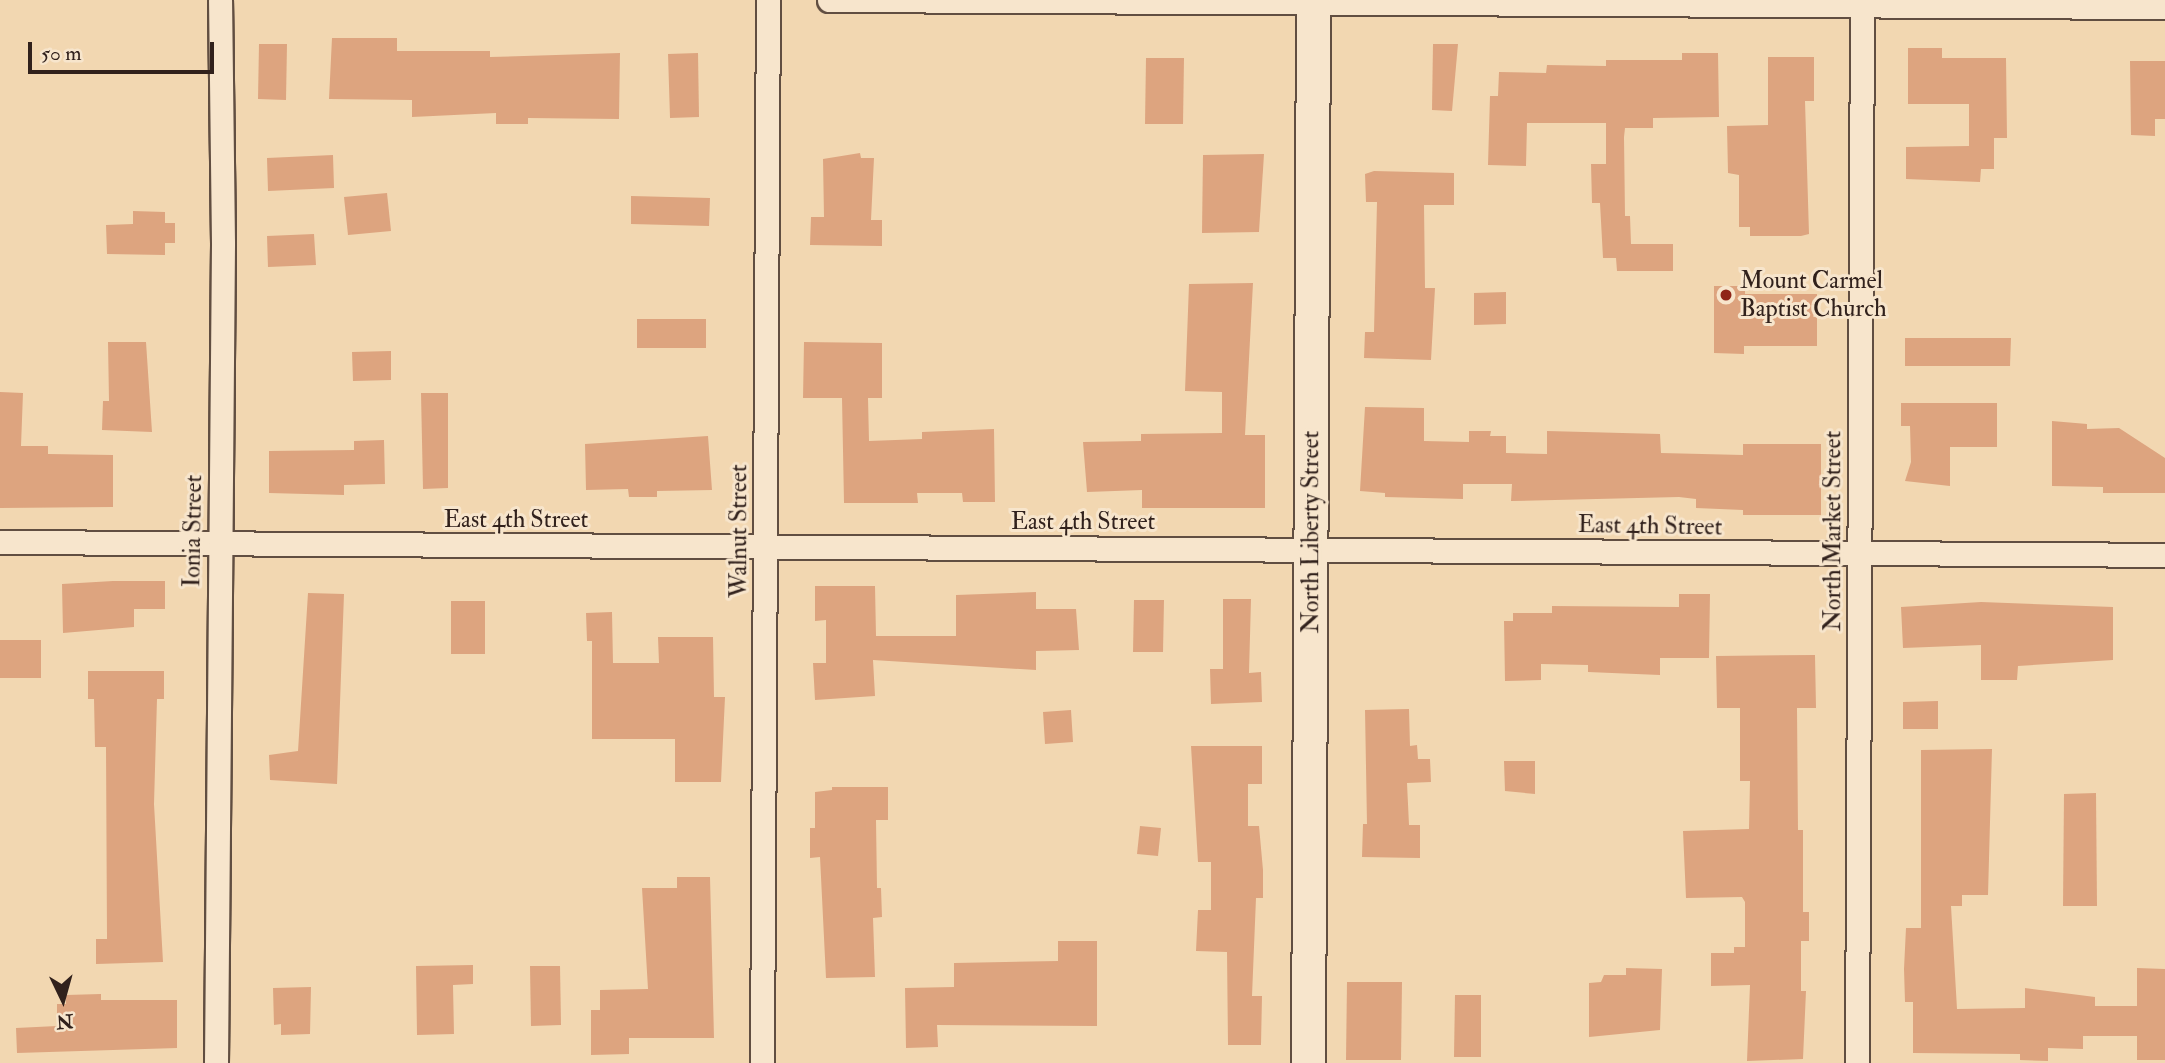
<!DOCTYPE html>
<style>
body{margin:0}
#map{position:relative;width:2165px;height:1063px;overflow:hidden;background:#f2d7b1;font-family:"IM FELL Double Pica",serif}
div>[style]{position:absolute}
.building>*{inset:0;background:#dda47f}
.roads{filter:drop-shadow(2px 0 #614e41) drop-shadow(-2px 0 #614e41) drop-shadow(0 2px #614e41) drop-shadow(0 -2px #614e41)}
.street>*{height:23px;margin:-11.5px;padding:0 11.5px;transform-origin:11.5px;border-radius:11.5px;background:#f7e5cc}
.secondary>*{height:33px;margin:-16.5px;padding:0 16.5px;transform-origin:16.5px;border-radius:16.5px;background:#f7e5cc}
.dots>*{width:19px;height:19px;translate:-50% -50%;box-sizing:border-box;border:4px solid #f7e5cc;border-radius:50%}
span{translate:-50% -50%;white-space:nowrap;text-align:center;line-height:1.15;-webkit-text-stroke:6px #f7e5cc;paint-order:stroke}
.poi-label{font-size:24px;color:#31211c}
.left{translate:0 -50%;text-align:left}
.street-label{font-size:24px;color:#31211c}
.north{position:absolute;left:28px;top:965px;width:70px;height:70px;-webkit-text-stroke:5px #f7e5cc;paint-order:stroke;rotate:175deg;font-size:19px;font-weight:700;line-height:28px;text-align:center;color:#31211c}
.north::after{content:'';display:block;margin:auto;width:24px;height:32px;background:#31211c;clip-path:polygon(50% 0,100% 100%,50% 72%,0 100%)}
.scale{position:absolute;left:28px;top:42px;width:186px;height:32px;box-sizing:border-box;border:4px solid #31211c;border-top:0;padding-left:9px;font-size:21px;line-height:24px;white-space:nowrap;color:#31211c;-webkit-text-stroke:5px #f7e5cc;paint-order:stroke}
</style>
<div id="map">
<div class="building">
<i style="clip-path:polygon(332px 38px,397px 38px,397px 51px,490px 51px,490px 57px,620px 53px,619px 119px,528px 118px,528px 124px,496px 124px,496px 113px,412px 117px,412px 100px,329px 99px)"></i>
<i style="clip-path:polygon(259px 44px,287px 44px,286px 100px,258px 99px)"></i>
<i style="clip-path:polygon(1433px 44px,1458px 44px,1452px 111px,1432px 110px)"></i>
<i style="clip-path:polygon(1908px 48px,1942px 48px,1942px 58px,2006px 58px,2007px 138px,1994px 138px,1994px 169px,1981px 169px,1980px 182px,1906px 179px,1906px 147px,1969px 146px,1969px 104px,1908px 104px)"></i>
<i style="clip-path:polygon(698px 53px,699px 117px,670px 118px,668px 54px)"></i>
<i style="clip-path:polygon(1682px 53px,1718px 53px,1719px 117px,1653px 118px,1653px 128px,1625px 128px,1624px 137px,1625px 216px,1630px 216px,1631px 244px,1673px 244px,1673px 271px,1617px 271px,1616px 258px,1603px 258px,1600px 203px,1592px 203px,1591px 164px,1606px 164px,1606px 123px,1527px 123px,1526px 166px,1488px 165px,1490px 96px,1498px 96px,1499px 72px,1546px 73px,1547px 65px,1606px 66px,1606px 60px,1682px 60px)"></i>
<i style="clip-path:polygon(1768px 57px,1814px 57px,1814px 101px,1805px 101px,1809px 234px,1801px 236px,1750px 236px,1750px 227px,1739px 227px,1739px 175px,1728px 173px,1727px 126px,1768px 125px)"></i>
<i style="clip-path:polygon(1146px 58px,1184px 58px,1183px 124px,1145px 124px)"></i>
<i style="clip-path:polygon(2130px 61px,2165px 61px,2165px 119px,2155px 119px,2155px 136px,2131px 135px)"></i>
<i style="clip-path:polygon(860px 153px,861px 158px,874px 158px,871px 220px,882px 220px,882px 246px,810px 245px,811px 217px,824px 217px,823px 159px)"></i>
<i style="clip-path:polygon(1264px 154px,1259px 232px,1202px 233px,1203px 155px)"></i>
<i style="clip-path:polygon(333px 155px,334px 188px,268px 191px,267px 158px)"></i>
<i style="clip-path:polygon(1374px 171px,1454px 173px,1454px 205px,1424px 205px,1425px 288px,1435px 288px,1431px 360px,1364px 358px,1365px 332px,1374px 332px,1377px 202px,1366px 202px,1365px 174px)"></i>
<i style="clip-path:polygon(387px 193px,391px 231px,348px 235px,344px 197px)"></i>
<i style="clip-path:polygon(631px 196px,710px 198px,709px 226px,631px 224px)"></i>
<i style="clip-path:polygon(133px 211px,165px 212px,165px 223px,175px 223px,175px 243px,165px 243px,165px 255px,107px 254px,106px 225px,133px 224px)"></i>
<i style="clip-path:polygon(314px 234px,316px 265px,268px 267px,267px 236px)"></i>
<i style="clip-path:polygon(1253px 283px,1245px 435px,1265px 435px,1265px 508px,1142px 508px,1142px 490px,1087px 492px,1083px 442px,1141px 441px,1141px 434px,1222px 433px,1222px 392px,1185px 391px,1189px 284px)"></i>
<i style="clip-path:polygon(1714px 286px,1745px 286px,1745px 294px,1817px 294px,1817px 346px,1744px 346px,1744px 354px,1714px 353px)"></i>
<i style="clip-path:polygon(1506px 292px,1506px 324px,1474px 325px,1474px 293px)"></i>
<i style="clip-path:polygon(637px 319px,706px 319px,706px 348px,637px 348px)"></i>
<i style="clip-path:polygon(1905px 338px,2011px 338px,2010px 366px,1905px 366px)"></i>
<i style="clip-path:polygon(108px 342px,146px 342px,152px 432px,102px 430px,103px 401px,109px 401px)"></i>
<i style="clip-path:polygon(804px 342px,882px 343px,882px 398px,868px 398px,869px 441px,922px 439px,922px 432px,994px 429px,995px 502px,963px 502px,962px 493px,917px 493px,918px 503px,844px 503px,842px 398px,803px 398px)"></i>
<i style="clip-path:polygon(391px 351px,391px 380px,353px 381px,352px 352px)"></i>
<i style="clip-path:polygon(0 392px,23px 393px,21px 446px,48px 446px,48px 454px,113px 455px,113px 507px,0 508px)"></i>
<i style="clip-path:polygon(421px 393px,448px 393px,448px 488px,423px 489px)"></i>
<i style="clip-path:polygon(1901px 403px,1997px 403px,1997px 447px,1950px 447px,1950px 486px,1905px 481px,1911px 462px,1910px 426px,1901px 426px)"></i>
<i style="clip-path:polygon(1365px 407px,1424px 408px,1424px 441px,1469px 442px,1469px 431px,1491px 431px,1490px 436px,1506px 436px,1506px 453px,1547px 454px,1547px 431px,1660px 434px,1661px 453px,1743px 455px,1743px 444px,1821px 444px,1821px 515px,1743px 515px,1743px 510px,1696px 508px,1696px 499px,1679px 497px,1511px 501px,1512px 484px,1463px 484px,1463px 499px,1385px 497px,1385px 493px,1360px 491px)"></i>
<i style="clip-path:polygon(2052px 421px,2087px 424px,2087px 429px,2119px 428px,2165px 458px,2165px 493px,2103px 493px,2103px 487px,2052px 486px)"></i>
<i style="clip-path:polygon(708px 436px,712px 490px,657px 491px,657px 497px,629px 497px,628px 489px,586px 490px,585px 444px)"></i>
<i style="clip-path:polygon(384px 440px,385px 484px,344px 485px,344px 495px,269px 493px,269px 451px,354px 450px,354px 441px)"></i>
<i style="clip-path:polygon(113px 581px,165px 581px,165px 609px,134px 609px,134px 627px,63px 633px,62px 584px)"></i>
<i style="clip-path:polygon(815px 586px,875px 586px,876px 636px,956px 636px,956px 595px,1036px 592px,1036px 609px,1076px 609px,1079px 650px,1036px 651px,1036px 670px,873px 660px,875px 696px,815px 700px,813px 663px,826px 663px,826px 620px,815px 621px)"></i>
<i style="clip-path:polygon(308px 593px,344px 594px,337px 784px,270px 780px,269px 755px,298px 751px)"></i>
<i style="clip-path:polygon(1679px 594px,1710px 594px,1709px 658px,1660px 658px,1660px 675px,1588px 672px,1588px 665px,1541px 664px,1541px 680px,1505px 681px,1504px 621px,1513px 621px,1513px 613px,1552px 613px,1552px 606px,1679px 607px)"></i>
<i style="clip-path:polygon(1223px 599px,1251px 599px,1249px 673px,1261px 672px,1262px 702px,1211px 704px,1210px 669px,1223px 669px)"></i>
<i style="clip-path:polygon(1134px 600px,1164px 600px,1163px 652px,1133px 652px)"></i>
<i style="clip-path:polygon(451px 601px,485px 601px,485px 654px,451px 654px)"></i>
<i style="clip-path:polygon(1981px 602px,2113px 607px,2113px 660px,2018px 666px,2017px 680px,1981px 680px,1981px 645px,1903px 648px,1901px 607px)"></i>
<i style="clip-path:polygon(612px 612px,613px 663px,659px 663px,658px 637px,713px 637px,714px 697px,725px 697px,721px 782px,675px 782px,675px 739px,592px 739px,592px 641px,587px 641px,586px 613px)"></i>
<i style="clip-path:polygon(0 640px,41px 640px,41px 678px,0 678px)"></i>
<i style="clip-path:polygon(1815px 655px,1816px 708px,1797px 708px,1798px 830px,1803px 830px,1803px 912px,1809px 912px,1809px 941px,1801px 941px,1801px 991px,1806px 991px,1803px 1059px,1747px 1061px,1750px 985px,1711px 986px,1711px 953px,1734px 953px,1734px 947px,1745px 947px,1745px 902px,1742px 897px,1686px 898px,1683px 831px,1749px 829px,1750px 781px,1740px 781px,1740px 708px,1717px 708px,1716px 656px)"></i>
<i style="clip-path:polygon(88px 671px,164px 671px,164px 699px,157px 699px,154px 804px,163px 962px,96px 964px,96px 939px,107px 939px,106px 747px,95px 747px,94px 699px,88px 699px)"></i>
<i style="clip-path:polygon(1938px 701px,1938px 729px,1903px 729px,1903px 702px)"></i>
<i style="clip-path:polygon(1409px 709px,1410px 746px,1417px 745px,1418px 759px,1430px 759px,1431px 782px,1407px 783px,1409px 825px,1420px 825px,1420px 858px,1362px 857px,1363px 824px,1367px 824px,1365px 710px)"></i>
<i style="clip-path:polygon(1071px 710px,1073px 742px,1045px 744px,1043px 712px)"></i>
<i style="clip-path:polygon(1191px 746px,1262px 746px,1262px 784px,1248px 784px,1248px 826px,1259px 826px,1263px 870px,1263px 898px,1256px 898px,1252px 996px,1262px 996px,1261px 1045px,1228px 1045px,1227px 952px,1196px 951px,1198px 910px,1211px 910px,1211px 862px,1198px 862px)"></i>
<i style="clip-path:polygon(1992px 749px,1988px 895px,1962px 895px,1962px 906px,1951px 906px,1957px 1009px,2025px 1008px,2025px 988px,2095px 997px,2095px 1006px,2137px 1006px,2137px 968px,2165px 969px,2165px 1060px,2137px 1060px,2137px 1036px,2083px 1036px,2083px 1049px,2048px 1048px,2048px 1061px,2020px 1060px,2020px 1054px,1913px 1053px,1913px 1002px,1905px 1002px,1904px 969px,1906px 928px,1921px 928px,1921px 750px)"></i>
<i style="clip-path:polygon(1504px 761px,1535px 761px,1535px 794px,1505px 791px)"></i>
<i style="clip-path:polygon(832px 787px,888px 787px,888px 820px,876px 820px,877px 888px,881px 888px,882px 917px,873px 918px,875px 977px,826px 978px,820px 857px,810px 858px,810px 828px,815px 828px,815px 792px,832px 790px)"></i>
<i style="clip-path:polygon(2096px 793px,2097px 906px,2063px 906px,2064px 794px)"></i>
<i style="clip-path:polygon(1140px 826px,1161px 828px,1158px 856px,1137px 854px)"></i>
<i style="clip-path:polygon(677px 877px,710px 877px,714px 1038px,629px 1038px,629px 1054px,591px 1055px,591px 1010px,600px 1010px,600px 990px,648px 989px,642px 888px,677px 888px)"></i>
<i style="clip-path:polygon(1058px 941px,1097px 941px,1097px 1026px,937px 1025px,938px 1047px,906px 1048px,905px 988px,954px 987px,954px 963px,1058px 961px)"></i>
<i style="clip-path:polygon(473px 965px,473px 984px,453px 985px,454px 1034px,417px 1035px,416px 966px)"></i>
<i style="clip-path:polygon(530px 966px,560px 966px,561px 1025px,531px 1026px)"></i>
<i style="clip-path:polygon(1626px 968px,1662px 969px,1660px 1030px,1589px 1037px,1589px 983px,1601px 982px,1604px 975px,1626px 975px)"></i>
<i style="clip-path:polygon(1347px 982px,1402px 982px,1401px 1060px,1346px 1060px)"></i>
<i style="clip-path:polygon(311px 987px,310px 1034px,281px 1035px,281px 1024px,274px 1025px,273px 988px)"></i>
<i style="clip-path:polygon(101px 994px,101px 1000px,177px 1000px,177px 1048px,17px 1053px,16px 1028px,57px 1026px,57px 1004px,66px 1004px,66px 995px)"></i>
<i style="clip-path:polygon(1455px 995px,1481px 995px,1481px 1057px,1454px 1057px)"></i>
</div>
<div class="roads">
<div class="street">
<i style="left:829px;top:0;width:1336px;rotate:0.3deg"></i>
<i style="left:0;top:542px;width:2165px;rotate:0.34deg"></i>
<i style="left:216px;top:1063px;width:820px;rotate:-89.51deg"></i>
<i style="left:223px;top:243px;width:243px;rotate:-90.7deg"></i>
<i style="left:762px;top:1063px;width:1063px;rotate:-89.68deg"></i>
<i style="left:1857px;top:1063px;width:1063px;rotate:-89.73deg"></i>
</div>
<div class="secondary">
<i style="left:1308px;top:1063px;width:1063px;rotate:-89.73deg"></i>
</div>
</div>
<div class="dots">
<i style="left:1726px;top:295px;background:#8f2418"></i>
</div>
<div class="poi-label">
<span class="left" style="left:1740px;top:295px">Mount Carmel<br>Baptist Church</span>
</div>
<div class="street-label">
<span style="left:516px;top:520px">East 4th Street</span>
<span style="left:1083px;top:522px">East 4th Street</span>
<span style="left:1650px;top:526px;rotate:1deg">East 4th Street</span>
<span style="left:193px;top:531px;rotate:-89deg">Ionia Street</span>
<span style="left:739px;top:531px;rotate:-90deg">Walnut Street</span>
<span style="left:1833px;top:531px;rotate:-90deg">North Market Street</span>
<span style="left:1311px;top:532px;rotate:-90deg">North Liberty Street</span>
</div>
<div class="north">N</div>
<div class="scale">50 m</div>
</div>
